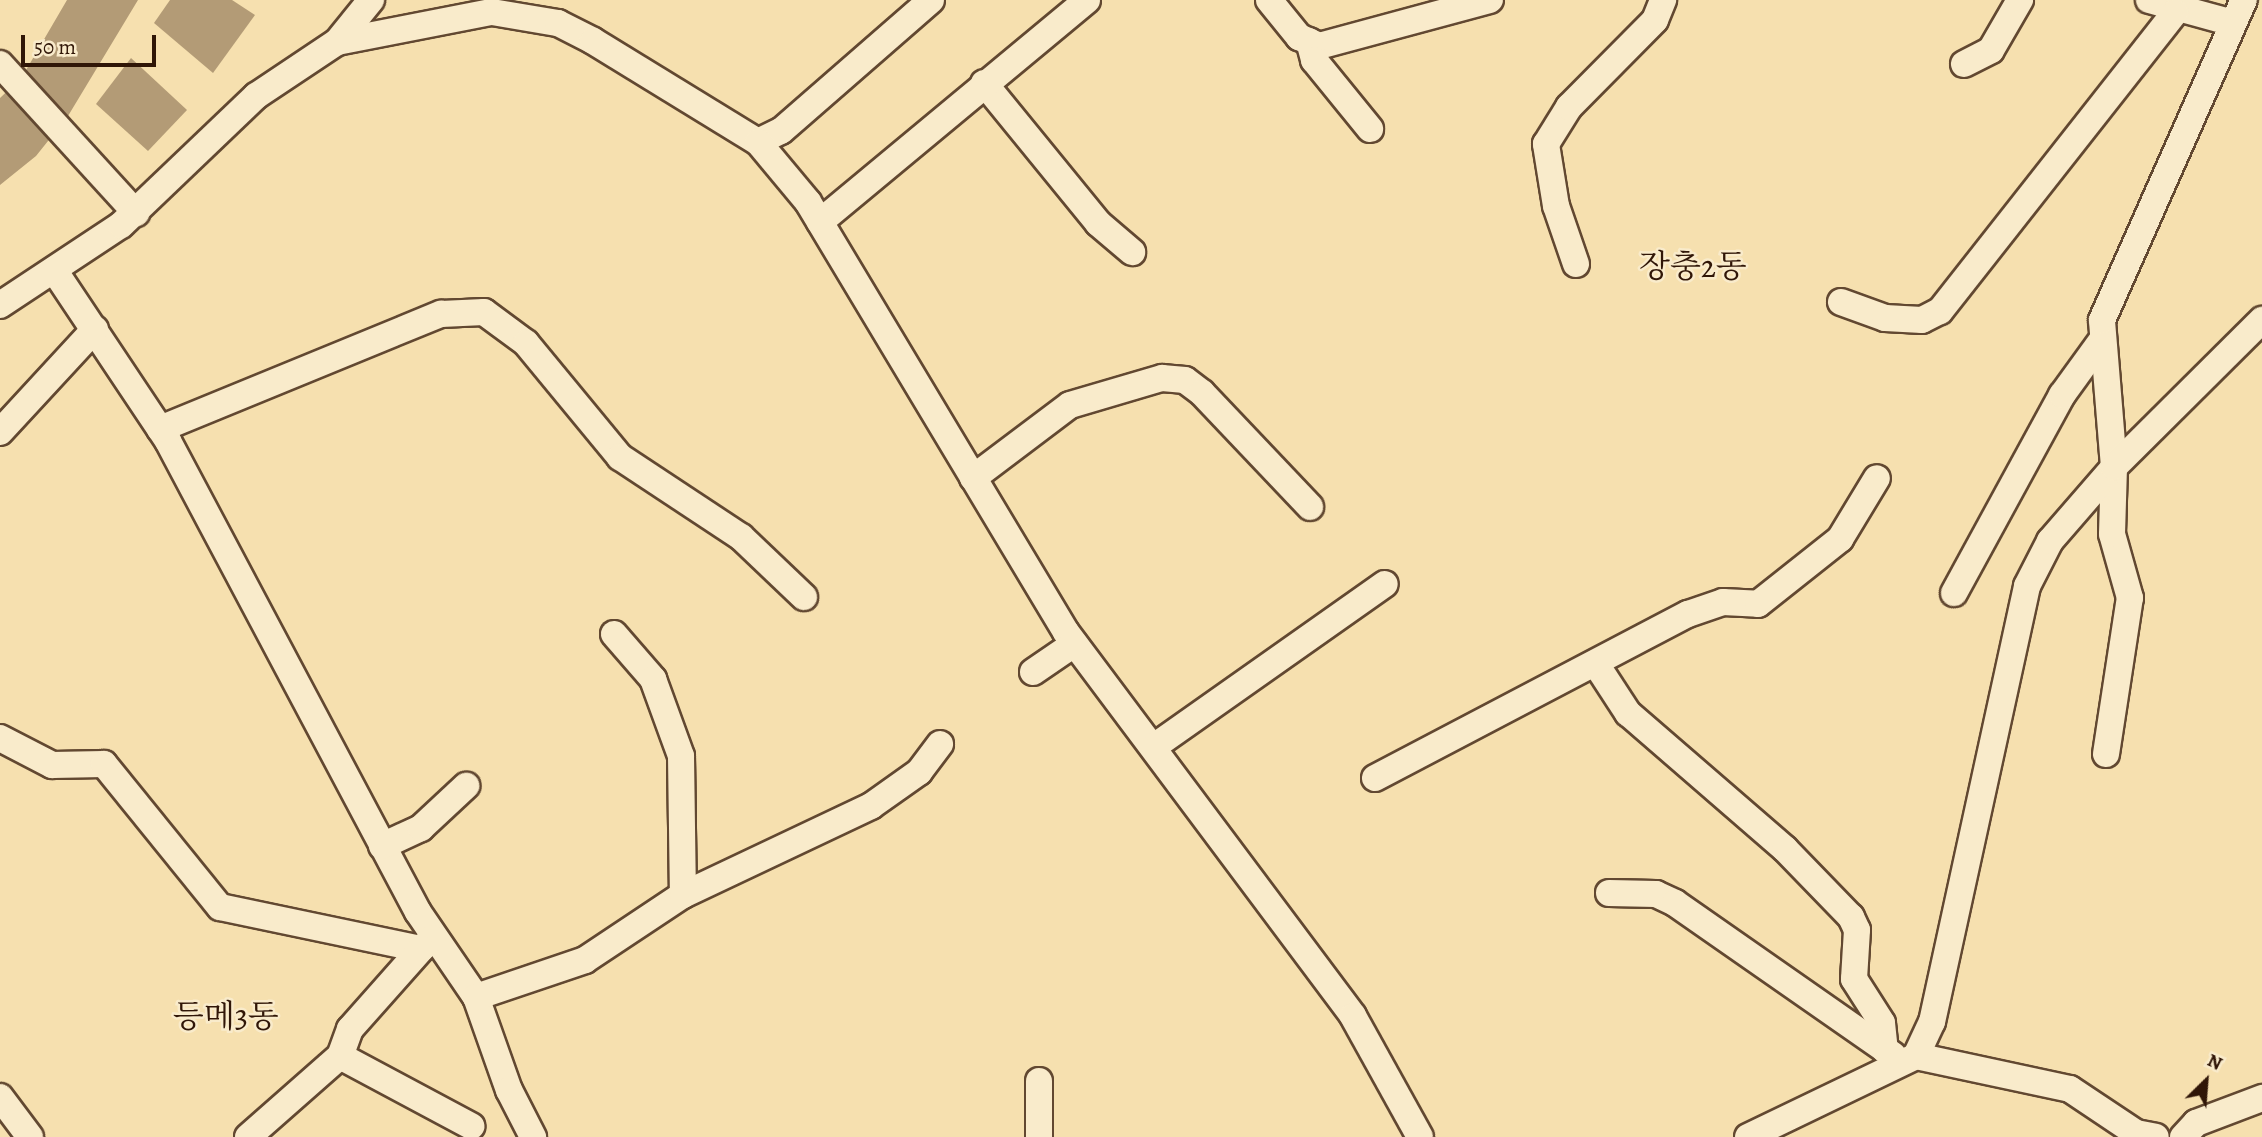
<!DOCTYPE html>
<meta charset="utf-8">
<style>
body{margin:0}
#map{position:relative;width:2262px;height:1137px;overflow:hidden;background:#f6e0af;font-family:Alegreya,"Noto Serif KR",serif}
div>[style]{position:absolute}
.water>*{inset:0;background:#b39b76}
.roads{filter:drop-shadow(2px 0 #624831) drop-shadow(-2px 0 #624831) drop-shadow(0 2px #624831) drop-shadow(0 -2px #624831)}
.minor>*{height:26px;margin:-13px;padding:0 13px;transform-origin:13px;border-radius:13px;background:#f9ebcb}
span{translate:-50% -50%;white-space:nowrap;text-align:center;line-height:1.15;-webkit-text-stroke:5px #f9ebcb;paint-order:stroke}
.quarter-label{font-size:32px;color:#301607}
.north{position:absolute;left:2171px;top:1046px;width:70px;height:70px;-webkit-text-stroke:5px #f9ebcb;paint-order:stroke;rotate:25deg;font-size:19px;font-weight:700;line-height:28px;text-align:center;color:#301607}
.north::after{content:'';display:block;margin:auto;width:24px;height:32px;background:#301607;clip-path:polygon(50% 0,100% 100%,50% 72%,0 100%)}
.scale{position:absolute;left:21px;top:35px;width:135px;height:32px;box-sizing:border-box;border:4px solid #301607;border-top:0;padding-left:9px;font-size:21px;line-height:24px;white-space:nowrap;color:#301607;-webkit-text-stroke:5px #f9ebcb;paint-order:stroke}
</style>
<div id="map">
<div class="water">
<i style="clip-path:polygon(67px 0,138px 0,68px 116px,36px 156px,0 185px,0 98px,22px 77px)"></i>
<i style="clip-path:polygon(170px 0,232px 0,255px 15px,213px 73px,154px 23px)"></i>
<i style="clip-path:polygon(131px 58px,187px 110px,148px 151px,96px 104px)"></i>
</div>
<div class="roads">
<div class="minor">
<i style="left:1269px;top:0;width:48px;rotate:51deg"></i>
<i style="left:1299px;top:37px;width:22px;rotate:24deg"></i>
<i style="left:1319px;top:46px;width:177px;rotate:-15.1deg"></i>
<i style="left:2149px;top:0;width:87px;rotate:15.3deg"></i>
<i style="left:1309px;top:41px;width:20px;rotate:75deg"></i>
<i style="left:1314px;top:60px;width:89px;rotate:50.9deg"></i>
<i style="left:337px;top:42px;width:54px;rotate:-51deg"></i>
<i style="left:0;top:64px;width:202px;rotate:47.6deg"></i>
<i style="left:1964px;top:64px;width:30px;rotate:-27deg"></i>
<i style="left:1991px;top:50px;width:58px;rotate:-59.9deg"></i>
<i style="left:984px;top:83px;width:181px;rotate:50.8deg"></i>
<i style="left:1098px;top:223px;width:45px;rotate:40.5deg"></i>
<i style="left:758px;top:142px;width:25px;rotate:-26deg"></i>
<i style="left:781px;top:131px;width:199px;rotate:-41.1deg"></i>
<i style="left:820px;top:222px;width:347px;rotate:-39.7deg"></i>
<i style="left:1576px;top:264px;width:61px;rotate:-109deg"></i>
<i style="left:1556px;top:206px;width:63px;rotate:-99.2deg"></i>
<i style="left:1546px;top:144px;width:44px;rotate:-58.1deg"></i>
<i style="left:1569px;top:107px;width:122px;rotate:-45.3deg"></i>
<i style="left:1655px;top:20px;width:22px;rotate:-68deg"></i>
<i style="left:54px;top:270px;width:206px;rotate:56.3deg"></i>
<i style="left:168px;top:441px;width:533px;rotate:62.04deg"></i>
<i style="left:418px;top:912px;width:103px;rotate:55.7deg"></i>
<i style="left:476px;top:997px;width:99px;rotate:70.5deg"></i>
<i style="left:509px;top:1090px;width:53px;rotate:62.9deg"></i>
<i style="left:1841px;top:302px;width:47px;rotate:20deg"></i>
<i style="left:1885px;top:318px;width:37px;rotate:3deg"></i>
<i style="left:1922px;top:320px;width:20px;rotate:-27deg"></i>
<i style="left:1940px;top:311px;width:380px;rotate:-51.8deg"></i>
<i style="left:0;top:305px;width:145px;rotate:-33.5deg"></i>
<i style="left:121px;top:225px;width:187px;rotate:-43.7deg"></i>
<i style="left:256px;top:96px;width:97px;rotate:-33.7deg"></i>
<i style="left:337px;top:42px;width:158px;rotate:-11deg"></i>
<i style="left:492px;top:12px;width:67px;rotate:9.5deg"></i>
<i style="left:558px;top:23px;width:39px;rotate:27deg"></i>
<i style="left:593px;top:41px;width:193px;rotate:31.5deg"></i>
<i style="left:758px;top:142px;width:78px;rotate:50.2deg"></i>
<i style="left:808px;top:202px;width:501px;rotate:59.04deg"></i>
<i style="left:1066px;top:632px;width:479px;rotate:53.2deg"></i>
<i style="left:1353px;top:1016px;width:138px;rotate:61deg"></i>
<i style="left:160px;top:429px;width:304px;rotate:-22.3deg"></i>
<i style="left:441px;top:314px;width:43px;rotate:-2.7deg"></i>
<i style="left:484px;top:312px;width:52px;rotate:36.4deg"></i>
<i style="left:526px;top:343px;width:148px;rotate:50.5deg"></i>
<i style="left:620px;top:457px;width:145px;rotate:33.5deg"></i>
<i style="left:741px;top:537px;width:87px;rotate:43.6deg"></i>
<i style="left:0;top:432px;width:140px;rotate:-47.3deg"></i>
<i style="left:973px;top:478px;width:121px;rotate:-37deg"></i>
<i style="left:1070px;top:405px;width:96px;rotate:-16.4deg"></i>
<i style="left:1162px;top:378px;width:23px;rotate:5deg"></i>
<i style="left:1185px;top:380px;width:21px;rotate:37deg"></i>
<i style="left:1202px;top:393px;width:157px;rotate:46.5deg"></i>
<i style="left:1954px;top:593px;width:226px;rotate:-61.4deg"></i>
<i style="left:2062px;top:395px;width:68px;rotate:-54deg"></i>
<i style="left:614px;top:634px;width:60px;rotate:49.1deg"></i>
<i style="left:653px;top:679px;width:82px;rotate:70deg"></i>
<i style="left:681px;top:756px;width:139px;rotate:89.2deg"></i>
<i style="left:1596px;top:664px;width:59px;rotate:56.9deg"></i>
<i style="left:1628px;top:713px;width:208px;rotate:40.9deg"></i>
<i style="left:1785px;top:849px;width:95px;rotate:45.9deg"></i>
<i style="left:1851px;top:917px;width:14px;rotate:65deg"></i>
<i style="left:1857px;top:930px;width:49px;rotate:93.5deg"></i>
<i style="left:1854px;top:979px;width:52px;rotate:57.5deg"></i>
<i style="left:1882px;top:1023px;width:27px;rotate:84deg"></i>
<i style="left:1033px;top:672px;width:50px;rotate:-34.3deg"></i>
<i style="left:0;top:738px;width:59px;rotate:27.4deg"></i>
<i style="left:52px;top:765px;width:52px;rotate:-1.1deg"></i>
<i style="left:104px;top:764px;width:184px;rotate:51deg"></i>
<i style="left:220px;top:907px;width:205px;rotate:11.8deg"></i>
<i style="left:421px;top:949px;width:16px;rotate:-43deg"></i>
<i style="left:1155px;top:746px;width:281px;rotate:-35.2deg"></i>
<i style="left:2106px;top:754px;width:158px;rotate:-81.3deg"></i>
<i style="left:2130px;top:598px;width:66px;rotate:-105.7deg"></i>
<i style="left:2112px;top:534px;width:67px;rotate:-88.3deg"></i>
<i style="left:2114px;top:467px;width:147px;rotate:-94.7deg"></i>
<i style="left:2102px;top:320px;width:350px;rotate:-66.1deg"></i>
<i style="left:1375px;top:778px;width:353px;rotate:-27.7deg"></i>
<i style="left:1688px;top:614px;width:37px;rotate:-19deg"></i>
<i style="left:1723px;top:602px;width:35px;rotate:3deg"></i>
<i style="left:1758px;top:604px;width:105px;rotate:-38.4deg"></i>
<i style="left:1840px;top:539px;width:71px;rotate:-58.8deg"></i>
<i style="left:382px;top:846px;width:43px;rotate:-24.8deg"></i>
<i style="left:421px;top:828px;width:62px;rotate:-43deg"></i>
<i style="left:1609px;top:893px;width:47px;rotate:1.2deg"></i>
<i style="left:1656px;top:894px;width:21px;rotate:25deg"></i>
<i style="left:1675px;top:903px;width:266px;rotate:34.9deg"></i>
<i style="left:421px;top:949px;width:107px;rotate:131.6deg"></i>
<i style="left:350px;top:1029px;width:29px;rotate:110deg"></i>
<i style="left:340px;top:1056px;width:149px;rotate:28.1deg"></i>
<i style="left:476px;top:997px;width:115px;rotate:-18.7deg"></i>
<i style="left:585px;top:960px;width:118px;rotate:-33.6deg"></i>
<i style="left:683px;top:895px;width:208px;rotate:-25.3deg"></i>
<i style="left:871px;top:806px;width:59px;rotate:-35.3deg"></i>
<i style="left:919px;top:772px;width:35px;rotate:-53deg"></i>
<i style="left:1916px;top:1056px;width:157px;rotate:12.1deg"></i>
<i style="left:2070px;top:1089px;width:79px;rotate:33.7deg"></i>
<i style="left:2136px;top:1133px;width:20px;rotate:11deg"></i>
<i style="left:1039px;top:1081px;width:56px;rotate:90deg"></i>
<i style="left:0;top:1097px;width:50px;rotate:53.1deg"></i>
<i style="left:248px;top:1137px;width:123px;rotate:-41.4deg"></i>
<i style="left:1748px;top:1137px;width:187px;rotate:-25.7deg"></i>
<i style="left:1916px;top:1056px;width:38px;rotate:-65deg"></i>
<i style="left:1932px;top:1022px;width:446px;rotate:-77.7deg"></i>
<i style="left:2027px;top:586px;width:51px;rotate:-62.9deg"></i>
<i style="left:2050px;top:541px;width:98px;rotate:-49.1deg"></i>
<i style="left:2114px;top:467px;width:209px;rotate:-44.8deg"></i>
<i style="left:2183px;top:1137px;width:19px;rotate:-47deg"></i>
<i style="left:2196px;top:1123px;width:71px;rotate:-20.7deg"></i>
</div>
</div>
<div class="quarter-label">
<span style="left:1693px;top:266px">장충2동</span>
<span style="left:226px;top:1016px">등메3동</span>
</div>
<div class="north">N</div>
<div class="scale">50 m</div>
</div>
